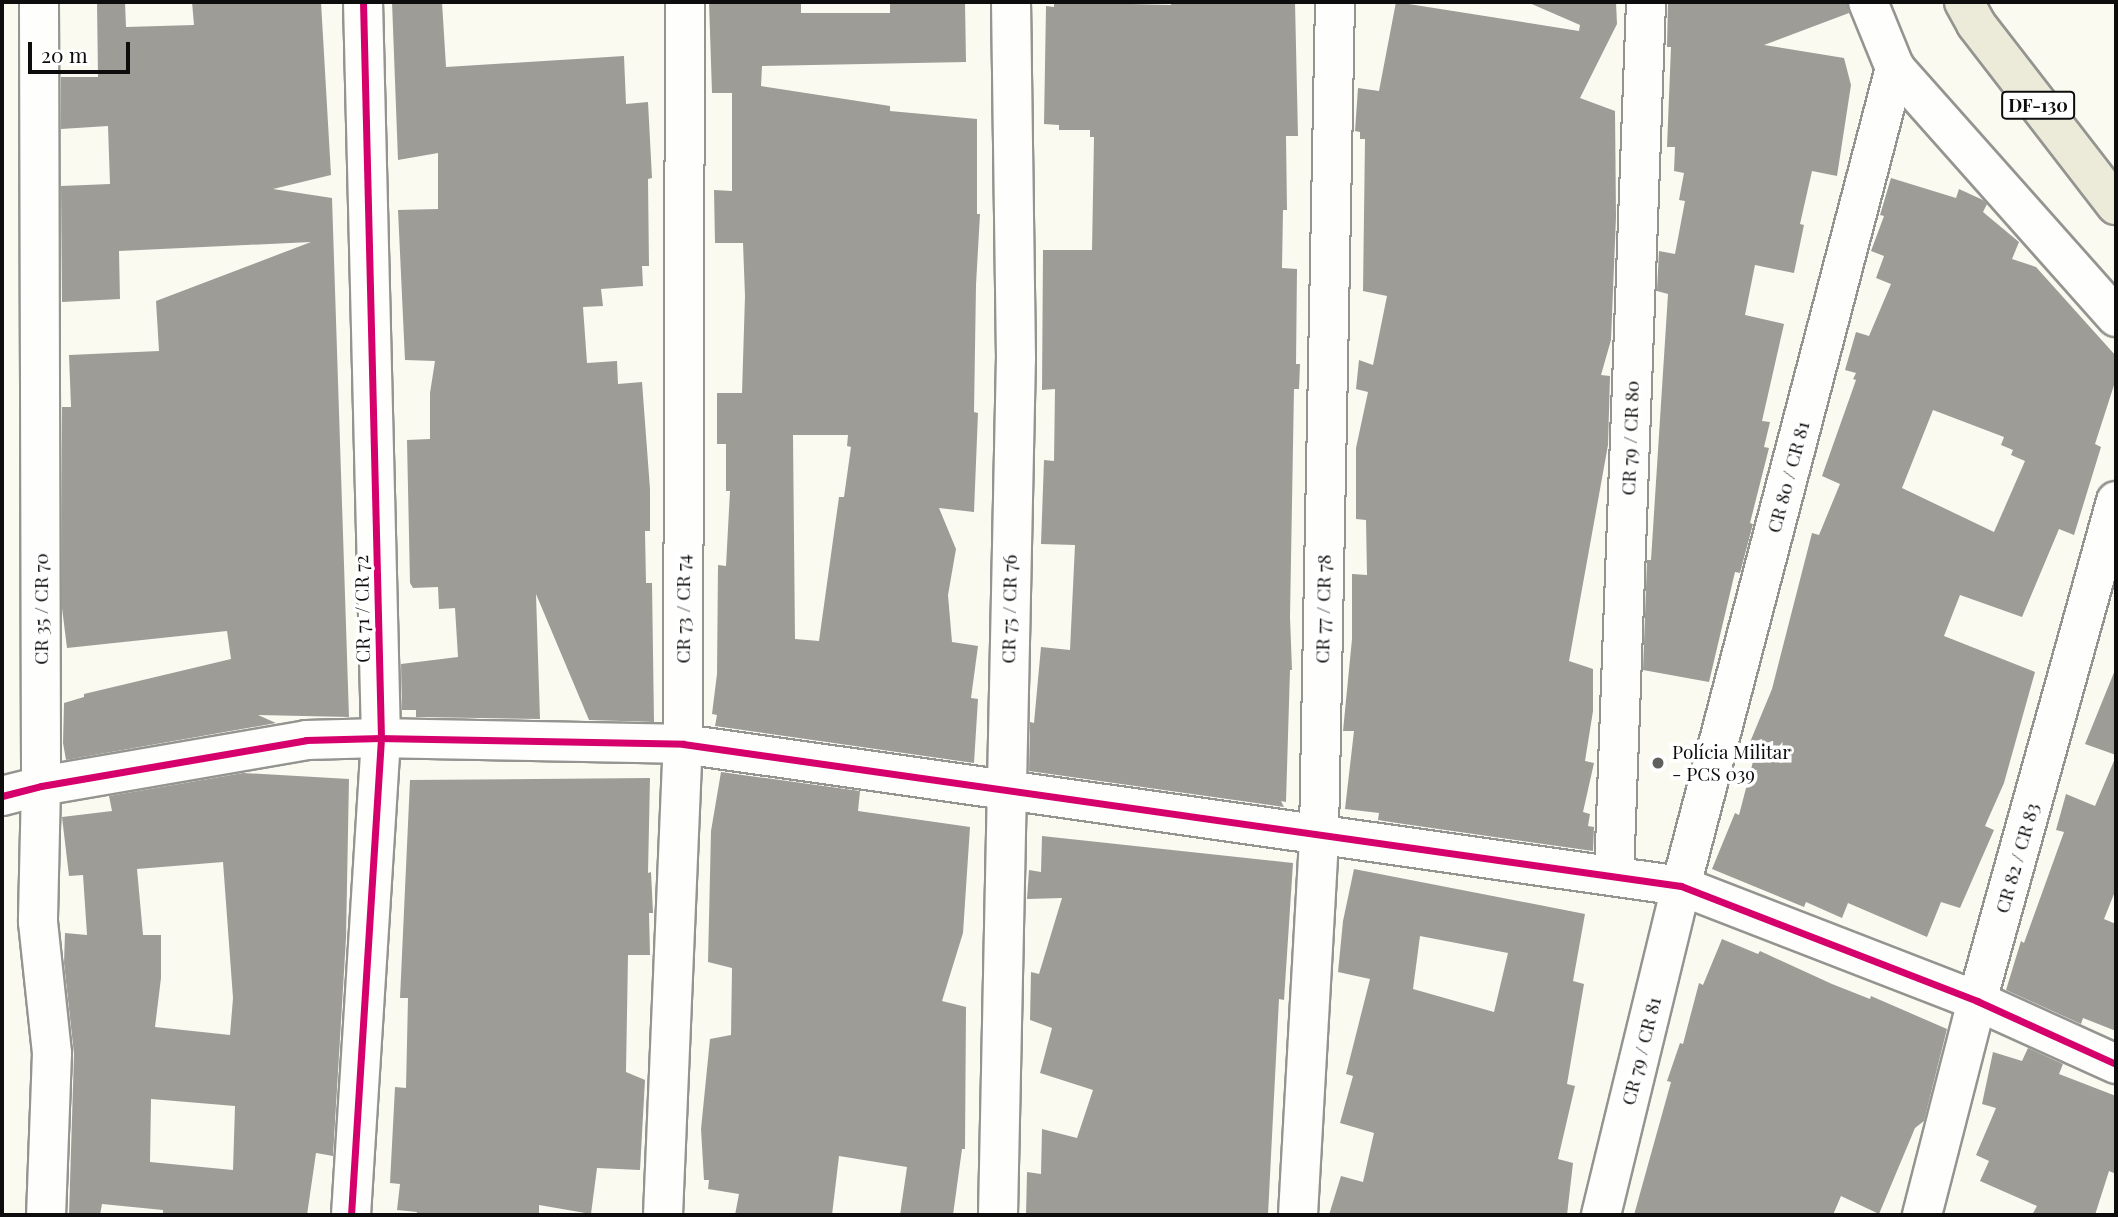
<!DOCTYPE html>
<meta charset="utf-8">
<style>
body{margin:0}
#map{position:relative;width:2118px;height:1217px;overflow:hidden;background:#fafaf1;font-family:"Playfair Display",serif}
div>[style]{position:absolute}
.building>*{inset:0;background:#9d9c97}
.roads{filter:drop-shadow(2px 0 #949490) drop-shadow(-2px 0 #949490) drop-shadow(0 2px #949490) drop-shadow(0 -2px #949490)}
.minor>*{height:38px;margin:-19px;padding:0 19px;transform-origin:19px;border-radius:19px;background:#fefefd}
.primary>*{height:38px;margin:-19px;padding:0 19px;transform-origin:19px;border-radius:19px;background:#ecebd9}
.cycleway>*{height:7px;margin:-3.5px;padding:0 3.5px;transform-origin:3.5px;border-radius:3.5px;background:#d6006c}
.dots>*{width:19px;height:19px;translate:-50% -50%;box-sizing:border-box;border:4px solid #fff;border-radius:50%}
span{translate:-50% -50%;white-space:nowrap;text-align:center;line-height:1.15;-webkit-text-stroke:7px #fff;paint-order:stroke}
.shield-label span{padding:2px 5px;background:#fff;border:2px solid;border-radius:5px;-webkit-text-stroke-width:0}
.shield-label{font-size:18px;color:#0d0d0d;font-weight:700}
.street-label{font-size:19px;color:#0d0d0d}
.poi-label{font-size:19px;color:#0d0d0d}
.left{translate:0 -50%;text-align:left}
.frame{position:absolute;inset:0;border:4px solid #0d0d0d;pointer-events:none}
.scale{position:absolute;left:28px;top:42px;width:102px;height:32px;box-sizing:border-box;border:4px solid #0d0d0d;border-top:0;padding-left:9px;font-size:21px;line-height:24px;white-space:nowrap;color:#0d0d0d;-webkit-text-stroke:5px #fff;paint-order:stroke}
</style>
<div id="map">
<div class="building">
<i style="clip-path:polygon(97px 2px,125px 2px,126px 27px,194px 25px,192px 2px,321px 2px,331px 175px,273px 189px,332px 198px,349px 717px,258px 715px,276px 723px,66px 760px,63px 743px,64px 703px,84px 697px,84px 694px,231px 659px,227px 631px,67px 648px,62px 608px,62px 407px,71px 407px,69px 355px,159px 351px,156px 301px,311px 242px,119px 251px,120px 299px,62px 302px,61px 186px,110px 184px,108px 126px,61px 129px,61px 77px,98px 77px)"></i>
<i style="clip-path:polygon(392px 2px,442px 2px,446px 67px,624px 56px,626px 104px,648px 102px,652px 178px,648px 179px,649px 266px,642px 266px,643px 286px,601px 289px,603px 306px,583px 307px,587px 363px,617px 361px,618px 384px,642px 382px,650px 489px,650px 531px,645px 531px,646px 583px,652px 583px,654px 722px,589px 720px,536px 594px,540px 719px,416px 717px,416px 710px,402px 710px,401px 664px,458px 657px,455px 608px,439px 609px,438px 587px,413px 588px,410px 583px,407px 440px,430px 439px,430px 393px,435px 361px,405px 360px,398px 210px,438px 209px,438px 153px,398px 160px)"></i>
<i style="clip-path:polygon(evenodd,709px 2px,801px 2px,801px 13px,890px 13px,890px 2px,965px 2px,966px 62px,762px 66px,761px 86px,890px 106px,890px 111px,977px 119px,977px 214px,980px 214px,976px 285px,974px 412px,978px 413px,974px 512px,939px 508px,956px 549px,948px 595px,952px 642px,978px 646px,971px 698px,978px 699px,974px 763px,715px 726px,717px 715px,712px 714px,717px 674px,718px 565px,726px 566px,730px 491px,726px 491px,726px 444px,717px 444px,717px 393px,742px 393px,745px 296px,743px 243px,715px 243px,714px 190px,732px 191px,732px 93px,712px 93px,709px 2px,793px 435px,848px 435px,847px 446px,851px 447px,844px 497px,839px 497px,819px 641px,795px 639px,793px 435px)"></i>
<i style="clip-path:polygon(1054px 2px,1171px 5px,1171px 2px,1295px 2px,1298px 136px,1286px 136px,1287px 210px,1283px 210px,1282px 268px,1297px 269px,1296px 364px,1300px 364px,1299px 389px,1294px 389px,1290px 617px,1292px 670px,1290px 670px,1286px 802px,1281px 801px,1284px 807px,1029px 771px,1030px 722px,1034px 723px,1041px 647px,1070px 650px,1075px 545px,1041px 544px,1044px 460px,1054px 461px,1055px 389px,1042px 390px,1043px 250px,1092px 250px,1094px 137px,1090px 137px,1090px 130px,1059px 130px,1059px 125px,1044px 124px,1046px 6px,1054px 7px)"></i>
<i style="clip-path:polygon(1396px 2px,1579px 31px,1580px 25px,1527px 2px,1616px 2px,1617px 24px,1580px 98px,1615px 111px,1616px 217px,1611px 340px,1601px 375px,1610px 376px,1608px 445px,1569px 661px,1593px 669px,1593px 711px,1585px 761px,1594px 763px,1583px 812px,1590px 814px,1588px 826px,1594px 827px,1593px 851px,1397px 823px,1378px 820px,1379px 813px,1345px 809px,1354px 731px,1343px 731px,1352px 639px,1352px 574px,1367px 575px,1366px 520px,1356px 519px,1356px 448px,1368px 392px,1356px 389px,1359px 360px,1373px 365px,1387px 296px,1363px 291px,1365px 139px,1360px 139px,1360px 132px,1355px 131px,1358px 88px,1379px 91px)"></i>
<i style="clip-path:polygon(1668px 2px,1847px 2px,1849px 13px,1764px 45px,1844px 58px,1851px 85px,1837px 176px,1812px 171px,1800px 224px,1804px 225px,1794px 273px,1755px 265px,1745px 315px,1784px 324px,1762px 421px,1770px 422px,1764px 447px,1769px 448px,1750px 523px,1753px 524px,1740px 573px,1735px 572px,1709px 682px,1643px 670px,1647px 560px,1651px 560px,1668px 294px,1657px 291px,1659px 251px,1675px 254px,1685px 201px,1679px 200px,1684px 173px,1674px 171px,1675px 147px,1667px 147px,1671px 47px,1667px 47px)"></i>
<i style="clip-path:polygon(evenodd,1891px 178px,1956px 198px,1959px 189px,1983px 200px,1987px 204px,1983px 212px,2019px 242px,2012px 259px,2036px 267px,2116px 356px,2116px 379px,2095px 444px,2101px 447px,2074px 535px,2059px 529px,2022px 617px,1960px 595px,1944px 636px,2035px 672px,2004px 783px,1985px 826px,1994px 830px,1960px 908px,1941px 902px,1927px 937px,1848px 903px,1842px 918px,1806px 902px,1804px 907px,1712px 869px,1735px 813px,1739px 815px,1756px 750px,1748px 747px,1772px 689px,1812px 533px,1819px 535px,1840px 484px,1822px 476px,1856px 380px,1853px 379px,1856px 373px,1845px 370px,1856px 332px,1869px 336px,1891px 284px,1876px 278px,1884px 256px,1871px 251px,1884px 216px,1880px 215px,1891px 178px,1933px 410px,2004px 437px,2001px 445px,2013px 450px,2011px 455px,2025px 461px,1994px 532px,1902px 488px,1933px 410px)"></i>
<i style="clip-path:polygon(2115px 670px,2116px 671px,2116px 755px,2085px 744px)"></i>
<i style="clip-path:polygon(2116px 756px,2116px 889px,2104px 919px,2116px 924px,2116px 1031px,2083px 1018px,2081px 1024px,2006px 990px,2021px 941px,2024px 943px,2064px 832px,2056px 830px,2066px 794px,2095px 806px)"></i>
<i style="clip-path:polygon(721px 772px,860px 791px,858px 811px,970px 827px,963px 933px,942px 1001px,966px 1007px,965px 1149px,962px 1149px,953px 1215px,900px 1215px,907px 1167px,839px 1156px,832px 1215px,735px 1215px,739px 1194px,708px 1189px,709px 1180px,704px 1180px,701px 1129px,710px 1039px,731px 1035px,732px 968px,708px 962px,711px 831px)"></i>
<i style="clip-path:polygon(evenodd,243px 773px,349px 779px,346px 938px,333px 1156px,316px 1153px,307px 1215px,163px 1215px,163px 1210px,102px 1204px,100px 1215px,69px 1215px,74px 1054px,64px 963px,65px 933px,87px 935px,83px 875px,69px 876px,62px 817px,112px 811px,109px 796px,243px 773px,223px 862px,233px 998px,230px 1035px,155px 1027px,161px 978px,161px 935px,143px 935px,137px 869px,223px 862px,243px 773px,151px 1099px,235px 1106px,233px 1170px,150px 1162px,151px 1099px)"></i>
<i style="clip-path:polygon(650px 778px,648px 873px,651px 872px,653px 913px,649px 913px,650px 955px,628px 955px,626px 1072px,645px 1080px,640px 1170px,597px 1168px,591px 1214px,539px 1205px,539px 1215px,416px 1215px,417px 1212px,397px 1210px,400px 1184px,390px 1183px,395px 1087px,406px 1088px,408px 998px,400px 998px,410px 780px)"></i>
<i style="clip-path:polygon(1042px 836px,1293px 863px,1284px 1000px,1279px 999px,1268px 1215px,1026px 1215px,1027px 1172px,1041px 1174px,1042px 1129px,1077px 1138px,1093px 1090px,1040px 1073px,1052px 1028px,1030px 1020px,1031px 972px,1039px 974px,1062px 898px,1027px 899px,1029px 870px,1041px 872px)"></i>
<i style="clip-path:polygon(evenodd,1354px 869px,1585px 914px,1573px 981px,1584px 984px,1567px 1084px,1575px 1086px,1558px 1159px,1573px 1163px,1567px 1215px,1329px 1215px,1341px 1176px,1363px 1182px,1374px 1133px,1340px 1123px,1353px 1076px,1346px 1074px,1370px 979px,1338px 972px,1343px 921px,1354px 869px,1420px 936px,1508px 953px,1494px 1012px,1413px 989px,1420px 936px)"></i>
<i style="clip-path:polygon(1722px 939px,1758px 954px,1760px 951px,1832px 984px,1870px 999px,1871px 996px,1947px 1029px,1924px 1121px,1915px 1128px,1879px 1214px,1841px 1196px,1833px 1215px,1634px 1215px,1671px 1082px,1667px 1081px,1680px 1043px,1683px 1044px,1699px 983px,1703px 985px)"></i>
<i style="clip-path:polygon(2028px 1048px,2063px 1064px,2059px 1074px,2116px 1096px,2116px 1174px,2109px 1171px,2095px 1215px,2032px 1215px,2037px 1206px,1980px 1181px,1989px 1161px,1976px 1155px,1996px 1108px,1982px 1104px,1993px 1052px,2022px 1061px)"></i>
</div>
<div class="roads">
<div class="minor">
<i style="left:39px;top:2px;width:784px;rotate:89.85deg"></i>
<i style="left:41px;top:786px;width:136px;rotate:91.3deg"></i>
<i style="left:38px;top:922px;width:132px;rotate:83.9deg"></i>
<i style="left:52px;top:1053px;width:162px;rotate:92.1deg"></i>
<i style="left:1868px;top:2px;width:71px;rotate:67.8deg"></i>
<i style="left:1895px;top:68px;width:333px;rotate:48.4deg"></i>
<i style="left:2px;top:796px;width:40px;rotate:-14.4deg"></i>
<i style="left:41px;top:786px;width:269px;rotate:-9.8deg"></i>
<i style="left:306px;top:740px;width:75px;rotate:-1.5deg"></i>
<i style="left:381px;top:738px;width:302px;rotate:1.1deg"></i>
<i style="left:683px;top:744px;width:1008px;rotate:8.1deg"></i>
<i style="left:1681px;top:886px;width:318px;rotate:21.2deg"></i>
<i style="left:1977px;top:1001px;width:153px;rotate:24.4deg"></i>
<i style="left:1614px;top:875px;width:874px;rotate:-87.9deg"></i>
<i style="left:351px;top:1215px;width:478px;rotate:-86.4deg"></i>
<i style="left:381px;top:738px;width:736px;rotate:-91.4deg"></i>
<i style="left:663px;top:1215px;width:471px;rotate:-87.6deg"></i>
<i style="left:683px;top:744px;width:742px;rotate:-89.85deg"></i>
<i style="left:998px;top:1215px;width:856px;rotate:-88.8deg"></i>
<i style="left:1016px;top:359px;width:357px;rotate:-90.8deg"></i>
<i style="left:1298px;top:1215px;width:382px;rotate:-86.8deg"></i>
<i style="left:1319px;top:834px;width:832px;rotate:-88.9deg"></i>
<i style="left:1601px;top:1215px;width:339px;rotate:-76.3deg"></i>
<i style="left:1681px;top:886px;width:846px;rotate:-75.34deg"></i>
<i style="left:1922px;top:1215px;width:221px;rotate:-75.6deg"></i>
<i style="left:1977px;top:1001px;width:519px;rotate:-74.46deg"></i>
</div>
<div class="primary">
<i style="left:1964px;top:2px;width:25px;rotate:61deg"></i>
<i style="left:1976px;top:24px;width:229px;rotate:52.3deg"></i>
</div>
</div>
<div class="cycleway">
<i style="left:2px;top:796px;width:40px;rotate:-14.4deg"></i>
<i style="left:41px;top:786px;width:269px;rotate:-9.8deg"></i>
<i style="left:306px;top:740px;width:75px;rotate:-1.5deg"></i>
<i style="left:381px;top:738px;width:302px;rotate:1.1deg"></i>
<i style="left:683px;top:744px;width:1008px;rotate:8.1deg"></i>
<i style="left:1681px;top:886px;width:318px;rotate:21.2deg"></i>
<i style="left:1977px;top:1001px;width:153px;rotate:24.4deg"></i>
<i style="left:351px;top:1215px;width:478px;rotate:-86.4deg"></i>
<i style="left:381px;top:738px;width:736px;rotate:-91.4deg"></i>
</div>
<div class="dots">
<i style="left:1658px;top:763px;background:#60605d"></i>
</div>
<div class="shield-label">
<span style="left:2038px;top:105px">DF-130</span>
</div>
<div class="street-label">
<span style="left:1630px;top:438px;rotate:-88deg">CR 79 / CR 80</span>
<span style="left:1788px;top:477px;rotate:-75deg">CR 80 / CR 81</span>
<span style="left:41px;top:609px;rotate:-90deg">CR 35 / CR 70</span>
<span style="left:362px;top:609px;rotate:-91deg">CR 71 / CR 72</span>
<span style="left:683px;top:609px;rotate:-90deg">CR 73 / CR 74</span>
<span style="left:1009px;top:609px;rotate:-89deg">CR 75 / CR 76</span>
<span style="left:1323px;top:609px;rotate:-89deg">CR 77 / CR 78</span>
<span style="left:2017px;top:858px;rotate:-74deg">CR 82 / CR 83</span>
<span style="left:1641px;top:1051px;rotate:-76deg">CR 79 / CR 81</span>
</div>
<div class="poi-label">
<span class="left" style="left:1672px;top:763px">Polícia Militar<br>- PCS 039</span>
</div>
<div class="frame"></div>
<div class="scale">20 m</div>
</div>
